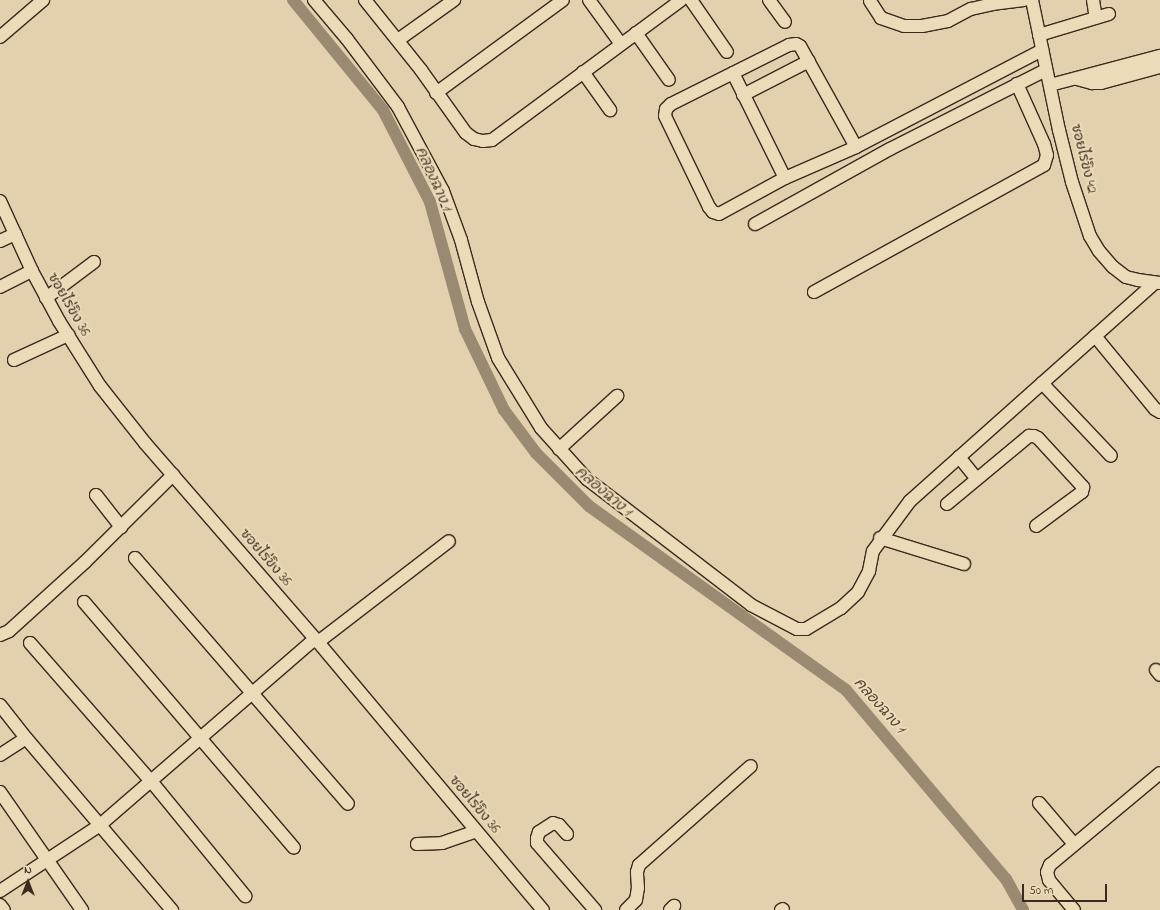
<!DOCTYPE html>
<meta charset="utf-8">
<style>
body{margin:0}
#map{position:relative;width:1160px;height:910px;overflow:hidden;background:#e2d0af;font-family:"Indie Flower","Playpen Sans Thai",sans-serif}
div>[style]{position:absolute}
.canal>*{height:12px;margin:-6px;padding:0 6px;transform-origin:6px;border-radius:6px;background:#9b8a72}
.roads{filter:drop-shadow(1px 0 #3b2a1e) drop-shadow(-1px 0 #3b2a1e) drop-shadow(0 1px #3b2a1e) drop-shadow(0 -1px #3b2a1e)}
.minor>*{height:12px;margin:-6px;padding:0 6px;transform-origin:6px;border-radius:6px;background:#ecdbb8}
span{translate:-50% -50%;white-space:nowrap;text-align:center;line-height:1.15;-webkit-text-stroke:4px #ecdbb8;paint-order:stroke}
.street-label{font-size:14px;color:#3b2a1e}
.water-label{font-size:15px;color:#534233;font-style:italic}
.north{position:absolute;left:8px;top:862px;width:40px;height:40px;-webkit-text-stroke:3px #ecdbb8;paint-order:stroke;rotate:0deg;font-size:11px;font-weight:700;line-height:16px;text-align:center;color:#3b2a1e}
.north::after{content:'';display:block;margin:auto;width:14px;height:18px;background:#3b2a1e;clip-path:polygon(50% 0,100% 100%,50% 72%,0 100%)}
.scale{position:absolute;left:1022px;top:884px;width:85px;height:18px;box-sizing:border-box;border:2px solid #3b2a1e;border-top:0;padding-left:5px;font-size:12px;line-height:14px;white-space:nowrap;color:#3b2a1e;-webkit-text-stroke:3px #ecdbb8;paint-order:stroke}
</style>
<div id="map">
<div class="canal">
<i style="left:293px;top:0;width:142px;rotate:50.7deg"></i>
<i style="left:383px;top:110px;width:103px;rotate:62.9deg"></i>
<i style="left:430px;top:202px;width:132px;rotate:74.6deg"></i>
<i style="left:465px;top:329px;width:90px;rotate:64.3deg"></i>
<i style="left:504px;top:410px;width:54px;rotate:53.3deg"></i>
<i style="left:536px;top:453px;width:75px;rotate:45deg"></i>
<i style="left:589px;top:506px;width:316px;rotate:35.6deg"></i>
<i style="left:846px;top:690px;width:248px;rotate:49.8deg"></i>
<i style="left:1006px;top:879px;width:35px;rotate:61deg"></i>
</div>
<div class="roads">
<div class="minor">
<i style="left:314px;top:0;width:51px;rotate:49.8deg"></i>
<i style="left:347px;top:39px;width:85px;rotate:53.1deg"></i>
<i style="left:398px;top:107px;width:95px;rotate:61.8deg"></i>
<i style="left:443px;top:191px;width:52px;rotate:69.8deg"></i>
<i style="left:461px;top:240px;width:64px;rotate:74.7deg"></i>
<i style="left:478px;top:302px;width:59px;rotate:70.3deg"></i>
<i style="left:498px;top:358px;width:82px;rotate:58.4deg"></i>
<i style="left:541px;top:428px;width:69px;rotate:48deg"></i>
<i style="left:587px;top:479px;width:207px;rotate:37.5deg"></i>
<i style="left:751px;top:605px;width:52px;rotate:27.6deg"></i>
<i style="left:797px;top:629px;width:9px"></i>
<i style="left:806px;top:629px;width:41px;rotate:-31deg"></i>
<i style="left:841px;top:608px;width:23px;rotate:-43deg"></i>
<i style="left:858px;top:592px;width:24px;rotate:-62deg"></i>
<i style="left:869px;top:571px;width:20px;rotate:-79deg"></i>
<i style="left:873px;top:551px;width:62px;rotate:-53.5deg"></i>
<i style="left:910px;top:501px;width:328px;rotate:-41.7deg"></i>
<i style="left:365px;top:0;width:90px;rotate:51.3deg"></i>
<i style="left:421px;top:70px;width:77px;rotate:54.5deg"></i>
<i style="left:466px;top:133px;width:10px;rotate:37deg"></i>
<i style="left:474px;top:139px;width:9px;rotate:13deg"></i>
<i style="left:483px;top:141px;width:9px;rotate:-6deg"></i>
<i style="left:492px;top:140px;width:235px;rotate:-36.5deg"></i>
<i style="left:589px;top:0;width:54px;rotate:54deg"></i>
<i style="left:691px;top:0;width:63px;rotate:55.3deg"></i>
<i style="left:769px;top:0;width:27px;rotate:54deg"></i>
<i style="left:1032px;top:0;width:133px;rotate:78.3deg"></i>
<i style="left:1059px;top:130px;width:54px;rotate:76deg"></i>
<i style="left:1072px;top:182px;width:57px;rotate:71.6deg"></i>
<i style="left:1090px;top:236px;width:17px;rotate:59deg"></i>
<i style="left:1099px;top:251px;width:21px;rotate:49deg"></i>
<i style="left:1113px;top:267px;width:16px;rotate:38deg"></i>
<i style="left:1126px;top:277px;width:12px;rotate:14deg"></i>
<i style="left:1138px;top:280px;width:22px;rotate:8deg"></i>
<i style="left:1093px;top:0;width:18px;rotate:81deg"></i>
<i style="left:870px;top:1px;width:20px;rotate:57deg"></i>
<i style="left:881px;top:18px;width:24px;rotate:19deg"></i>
<i style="left:904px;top:26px;width:18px"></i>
<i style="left:922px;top:26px;width:26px;rotate:-11deg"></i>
<i style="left:948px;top:21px;width:26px;rotate:-28deg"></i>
<i style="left:971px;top:9px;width:22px;rotate:-13deg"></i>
<i style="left:992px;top:4px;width:32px;rotate:-7deg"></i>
<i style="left:636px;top:33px;width:57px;rotate:54.9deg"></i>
<i style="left:1039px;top:35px;width:73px;rotate:-16.7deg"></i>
<i style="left:0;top:37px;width:57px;rotate:-40.7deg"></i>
<i style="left:398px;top:40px;width:69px;rotate:-35.5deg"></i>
<i style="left:583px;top:72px;width:47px;rotate:54.6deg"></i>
<i style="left:733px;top:73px;width:117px;rotate:63.7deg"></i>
<i style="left:1077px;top:79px;width:16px;rotate:15deg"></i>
<i style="left:1092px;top:83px;width:9px"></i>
<i style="left:1101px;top:83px;width:61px;rotate:-15.2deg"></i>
<i style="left:1050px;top:85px;width:114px;rotate:-14.8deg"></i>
<i style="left:436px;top:93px;width:157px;rotate:-36.2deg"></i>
<i style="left:743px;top:95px;width:74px;rotate:-27.3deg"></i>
<i style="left:856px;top:147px;width:115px;rotate:-119deg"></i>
<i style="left:800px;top:46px;width:4px;rotate:-153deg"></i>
<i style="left:796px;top:44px;width:7px;rotate:172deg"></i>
<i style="left:789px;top:45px;width:132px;rotate:153.4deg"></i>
<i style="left:671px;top:104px;width:7px;rotate:135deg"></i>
<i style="left:666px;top:109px;width:7px;rotate:98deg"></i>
<i style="left:665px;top:116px;width:101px;rotate:64.2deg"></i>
<i style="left:709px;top:207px;width:6px;rotate:51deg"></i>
<i style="left:713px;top:212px;width:6px;rotate:18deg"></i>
<i style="left:719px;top:214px;width:75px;rotate:-28.6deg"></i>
<i style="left:785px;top:178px;width:77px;rotate:-23.6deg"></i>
<i style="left:856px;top:147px;width:210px;rotate:-27.5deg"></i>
<i style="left:0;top:201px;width:77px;rotate:65.4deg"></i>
<i style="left:32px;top:271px;width:57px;rotate:61.6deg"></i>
<i style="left:59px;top:321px;width:77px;rotate:57.8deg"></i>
<i style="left:100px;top:386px;width:73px;rotate:51.7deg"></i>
<i style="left:145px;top:443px;width:264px;rotate:49deg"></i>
<i style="left:318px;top:642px;width:350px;rotate:50deg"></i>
<i style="left:755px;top:224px;width:154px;rotate:-29.1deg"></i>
<i style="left:890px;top:149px;width:175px;rotate:-26.9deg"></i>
<i style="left:0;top:241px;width:17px;rotate:-25deg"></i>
<i style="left:0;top:287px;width:36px;rotate:-27deg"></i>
<i style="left:814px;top:292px;width:263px;rotate:-28.9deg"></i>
<i style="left:1044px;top:165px;width:10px;rotate:-73deg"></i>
<i style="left:1047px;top:155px;width:11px;rotate:-105deg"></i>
<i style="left:1044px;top:144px;width:66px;rotate:-114.2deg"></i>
<i style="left:46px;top:298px;width:60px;rotate:-36.9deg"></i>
<i style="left:1095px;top:336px;width:94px;rotate:50.6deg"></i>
<i style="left:1155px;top:409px;width:6px;rotate:31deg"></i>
<i style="left:14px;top:360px;width:60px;rotate:-24.8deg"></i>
<i style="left:1042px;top:383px;width:100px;rotate:46.6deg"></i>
<i style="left:559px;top:449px;width:79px;rotate:-42.4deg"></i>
<i style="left:959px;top:457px;width:27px;rotate:51deg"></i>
<i style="left:96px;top:495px;width:41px;rotate:52deg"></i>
<i style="left:947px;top:504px;width:107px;rotate:-39.7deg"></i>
<i style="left:1029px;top:436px;width:5px"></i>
<i style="left:1034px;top:436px;width:4px;rotate:27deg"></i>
<i style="left:1038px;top:438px;width:67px;rotate:47.4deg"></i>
<i style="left:1083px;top:487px;width:5px;rotate:101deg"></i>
<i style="left:1082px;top:492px;width:57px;rotate:143.5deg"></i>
<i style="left:880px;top:538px;width:88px;rotate:17.2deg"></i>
<i style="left:135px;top:558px;width:325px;rotate:49.1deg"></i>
<i style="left:84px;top:602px;width:323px;rotate:49.5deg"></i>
<i style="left:0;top:635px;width:10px;rotate:-24deg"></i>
<i style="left:9px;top:631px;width:103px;rotate:-42.2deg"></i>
<i style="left:85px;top:562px;width:124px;rotate:-44.7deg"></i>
<i style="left:318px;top:642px;width:165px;rotate:-37.6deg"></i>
<i style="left:30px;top:643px;width:184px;rotate:48.8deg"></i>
<i style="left:151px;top:781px;width:149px;rotate:50.7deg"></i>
<i style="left:1156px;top:670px;width:6px;rotate:51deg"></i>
<i style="left:0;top:705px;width:42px;rotate:51.8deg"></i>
<i style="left:26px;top:738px;width:226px;rotate:49.7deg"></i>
<i style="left:0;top:755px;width:31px;rotate:-33deg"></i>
<i style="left:0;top:792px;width:144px;rotate:55.2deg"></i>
<i style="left:1039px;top:803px;width:54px;rotate:49.5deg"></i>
<i style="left:567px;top:834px;width:12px;rotate:-132deg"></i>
<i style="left:559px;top:825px;width:6px;rotate:-162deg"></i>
<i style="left:553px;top:823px;width:17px;rotate:147deg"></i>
<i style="left:539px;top:832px;width:6px;rotate:108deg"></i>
<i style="left:537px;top:838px;width:5px;rotate:90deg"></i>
<i style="left:537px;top:843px;width:89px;rotate:49.1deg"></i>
<i style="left:417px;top:844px;width:25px;rotate:-2deg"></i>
<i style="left:442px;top:843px;width:36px;rotate:-19deg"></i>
<i style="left:0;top:891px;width:120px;rotate:-33.4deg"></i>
<i style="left:100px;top:825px;width:284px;rotate:-40.9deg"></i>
<i style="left:0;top:905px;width:6px;rotate:51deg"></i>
<i style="left:626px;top:910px;width:14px;rotate:-45deg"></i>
<i style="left:636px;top:900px;width:12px;rotate:-81deg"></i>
<i style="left:638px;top:888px;width:16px;rotate:-94deg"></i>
<i style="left:637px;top:872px;width:7px;rotate:-74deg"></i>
<i style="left:639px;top:865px;width:149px;rotate:-41.5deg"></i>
<i style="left:670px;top:910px;width:6px;rotate:-45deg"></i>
<i style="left:781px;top:910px;width:2px;rotate:-27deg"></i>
<i style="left:1074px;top:910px;width:39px;rotate:-130deg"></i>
<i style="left:1049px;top:880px;width:8px;rotate:-104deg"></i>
<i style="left:1047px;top:872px;width:8px;rotate:-67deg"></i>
<i style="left:1050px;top:865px;width:143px;rotate:-39.9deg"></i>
</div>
</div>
<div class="street-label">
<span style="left:1083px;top:159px;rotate:76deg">ซอยไร่ขิง 42</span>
<span style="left:68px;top:305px;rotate:60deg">ซอยไร่ขิง 36</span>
<span style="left:265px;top:558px;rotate:49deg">ซอยไร่ขิง 36</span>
<span style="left:474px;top:805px;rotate:50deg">ซอยไร่ขิง 36</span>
</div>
<div class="water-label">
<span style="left:433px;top:179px;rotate:66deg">คลองฉาง 1</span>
<span style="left:603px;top:492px;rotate:40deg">คลองฉาง 1</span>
<span style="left:879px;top:706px;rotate:48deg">คลองฉาง 1</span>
</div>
<div class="north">N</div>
<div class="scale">50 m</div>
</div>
